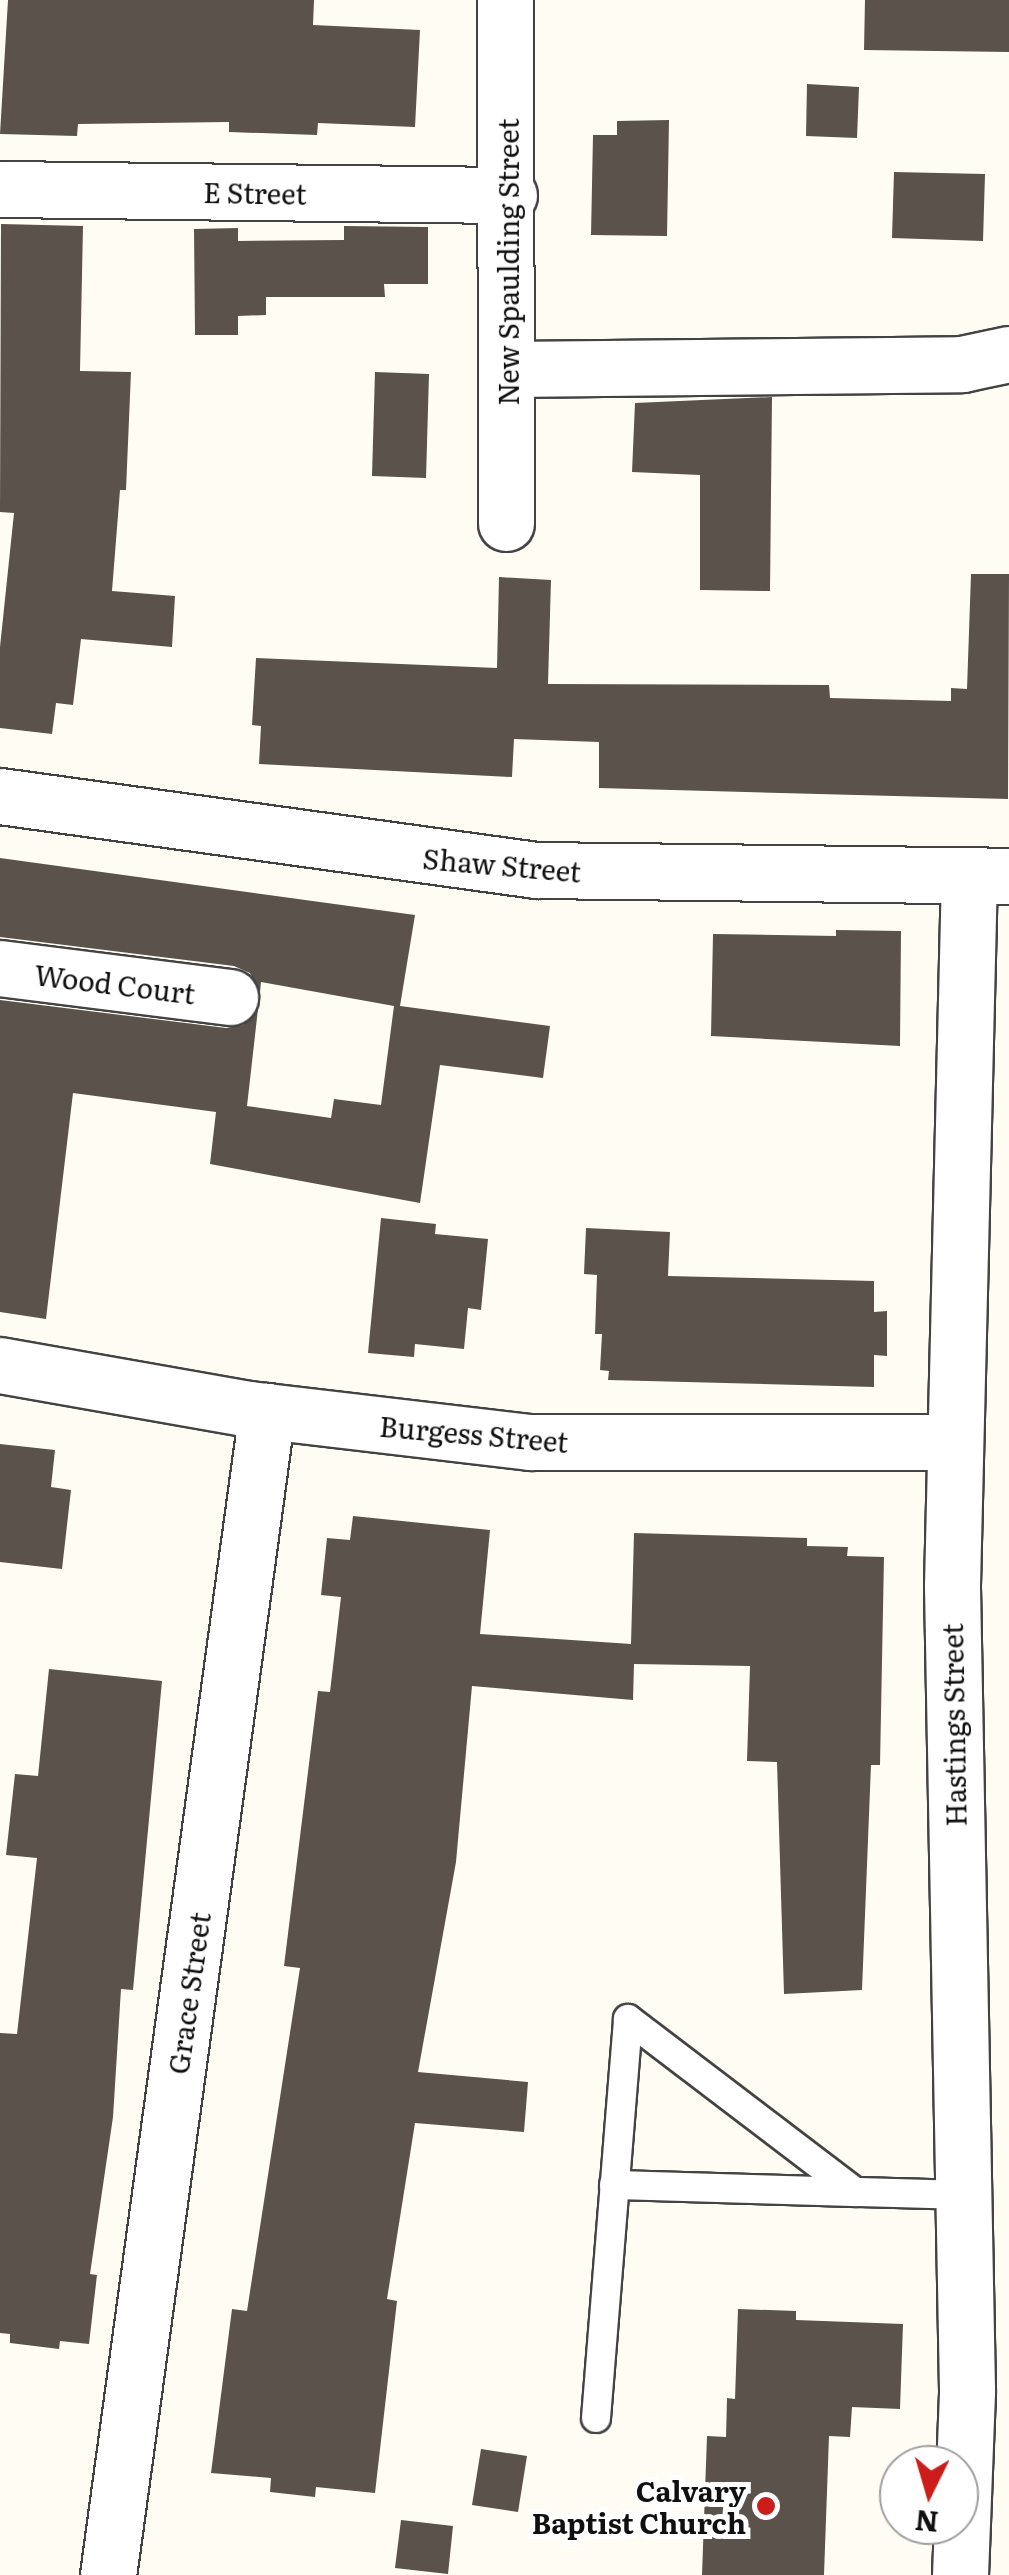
<!DOCTYPE html>
<style>
body{margin:0}
#map{position:relative;width:1009px;height:2575px;overflow:hidden;background:#fffdf3;font-family:Literata,serif}
div>[style]{position:absolute}
.building>*{inset:0;background:#5a524b}
.roads{filter:drop-shadow(2px 0 #434343) drop-shadow(-2px 0 #434343) drop-shadow(0 2px #434343) drop-shadow(0 -2px #434343)}
.service>*{height:28px;margin:-14px;padding:0 14px;transform-origin:14px;border-radius:14px;background:#fff}
.minor>*{height:55px;margin:-27.5px;padding:0 27.5px;transform-origin:27.5px;border-radius:27.5px;background:#fff}
.dots>*{width:28px;height:28px;translate:-50% -50%;box-sizing:border-box;border:5px solid #fff;border-radius:50%}
span{translate:-50% -50%;white-space:nowrap;text-align:center;line-height:1.15;-webkit-text-stroke:10px #fff;paint-order:stroke}
.street-label{font-size:28px;color:#101010}
.poi-label{font-size:28px;color:#101010;font-weight:700}
.right{translate:-100% -50%;text-align:right}
.north{position:absolute;left:879px;top:2445px;width:100px;height:100px;box-sizing:border-box;background:#fff;border:2px solid #9f9f9f;border-radius:50%;rotate:185deg;font-size:28px;font-weight:700;line-height:40px;text-align:center;color:#101010}
.north::after{content:'';display:block;margin:auto;width:35px;height:45px;background:#cd1d1b;clip-path:polygon(50% 0,100% 100%,50% 72%,0 100%)}
</style>
<div id="map">
<div class="building">
<i style="clip-path:polygon(8px 0,314px 0,313px 25px,420px 30px,415px 127px,318px 123px,317px 135px,229px 132px,229px 122px,78px 124px,77px 136px,0 134px)"></i>
<i style="clip-path:polygon(865px 0,1009px 0,1009px 52px,864px 50px)"></i>
<i style="clip-path:polygon(807px 84px,859px 87px,857px 138px,806px 136px)"></i>
<i style="clip-path:polygon(669px 120px,667px 236px,591px 235px,593px 135px,617px 135px,617px 121px)"></i>
<i style="clip-path:polygon(894px 172px,985px 174px,983px 241px,892px 238px)"></i>
<i style="clip-path:polygon(1px 224px,83px 226px,80px 371px,131px 372px,126px 490px,120px 490px,112px 591px,175px 596px,172px 647px,81px 639px,73px 705px,56px 703px,52px 734px,0 728px,0 647px,14px 513px,0 512px)"></i>
<i style="clip-path:polygon(344px 226px,428px 227px,428px 284px,384px 284px,385px 297px,266px 297px,266px 315px,238px 316px,238px 335px,195px 335px,194px 229px,238px 228px,238px 241px,344px 240px)"></i>
<i style="clip-path:polygon(375px 372px,429px 374px,426px 478px,372px 476px)"></i>
<i style="clip-path:polygon(772px 397px,770px 591px,700px 590px,700px 475px,632px 472px,635px 403px)"></i>
<i style="clip-path:polygon(971px 574px,1009px 574px,1008px 799px,599px 788px,599px 742px,514px 739px,512px 777px,259px 764px,261px 726px,252px 725px,256px 658px,497px 668px,499px 577px,551px 580px,548px 684px,829px 685px,830px 698px,951px 701px,951px 688px,967px 689px)"></i>
<i style="clip-path:polygon(0 858px,415px 915px,400px 1006px,550px 1026px,543px 1078px,440px 1065px,420px 1203px,210px 1164px,216px 1112px,73px 1093px,46px 1319px,0 1312px,0 1000px,226px 1028px,243px 1025px,258px 1009px,247px 1106px,331px 1118px,334px 1099px,381px 1105px,394px 1006px,261px 982px,260px 992px,250px 973px,234px 966px,0 937px)"></i>
<i style="clip-path:polygon(836px 930px,901px 931px,900px 1046px,711px 1036px,713px 934px,836px 936px)"></i>
<i style="clip-path:polygon(381px 1218px,436px 1224px,435px 1234px,488px 1239px,481px 1310px,468px 1308px,464px 1349px,415px 1344px,414px 1357px,368px 1353px)"></i>
<i style="clip-path:polygon(586px 1228px,670px 1232px,668px 1276px,874px 1281px,874px 1312px,887px 1311px,887px 1356px,874px 1355px,874px 1387px,608px 1380px,609px 1371px,600px 1370px,602px 1334px,595px 1334px,597px 1275px,584px 1274px)"></i>
<i style="clip-path:polygon(0 1444px,55px 1450px,51px 1487px,71px 1490px,62px 1569px,0 1562px)"></i>
<i style="clip-path:polygon(353px 1516px,490px 1530px,480px 1634px,631px 1644px,634px 1533px,807px 1538px,807px 1546px,848px 1547px,847px 1556px,884px 1557px,880px 1765px,871px 1765px,862px 1990px,784px 1994px,777px 1762px,747px 1761px,750px 1666px,634px 1664px,633px 1700px,472px 1686px,456px 1862px,418px 2072px,528px 2082px,524px 2132px,415px 2123px,387px 2299px,397px 2301px,375px 2493px,316px 2487px,315px 2497px,270px 2492px,271px 2478px,211px 2473px,232px 2309px,247px 2311px,300px 1968px,284px 1966px,318px 1691px,330px 1692px,341px 1597px,321px 1595px,327px 1538px,350px 1540px)"></i>
<i style="clip-path:polygon(49px 1669px,162px 1681px,133px 1990px,121px 1989px,113px 2117px,90px 2274px,97px 2275px,89px 2344px,60px 2341px,59px 2349px,10px 2343px,10px 2334px,0 2333px,0 2033px,17px 2034px,37px 1858px,6px 1855px,15px 1774px,38px 1776px)"></i>
<i style="clip-path:polygon(738px 2309px,796px 2311px,796px 2320px,903px 2324px,900px 2409px,852px 2407px,850px 2437px,829px 2436px,824px 2575px,702px 2575px,707px 2436px,726px 2437px,727px 2398px,735px 2399px)"></i>
<i style="clip-path:polygon(481px 2449px,527px 2456px,518px 2512px,472px 2505px)"></i>
<i style="clip-path:polygon(401px 2520px,453px 2526px,448px 2574px,395px 2568px)"></i>
</div>
<div class="roads">
<div class="service">
<i style="left:614px;top:2185px;width:241px;rotate:1.7deg"></i>
<i style="left:596px;top:2418px;width:400px;rotate:-85.4deg"></i>
<i style="left:628px;top:2019px;width:285px;rotate:37.3deg"></i>
<i style="left:855px;top:2192px;width:106px;rotate:1.6deg"></i>
</div>
<div class="minor">
<i style="left:505px;top:0;width:523px;rotate:89.89deg"></i>
<i style="left:0;top:189px;width:509px;rotate:0.68deg"></i>
<i style="left:508px;top:369px;width:454px;rotate:-0.6deg"></i>
<i style="left:962px;top:364px;width:48px;rotate:-12deg"></i>
<i style="left:0;top:796px;width:541px;rotate:7.86deg"></i>
<i style="left:536px;top:870px;width:473px;rotate:0.7deg"></i>
<i style="left:0;top:968px;width:232px;rotate:7.2deg"></i>
<i style="left:0;top:1365px;width:253px;rotate:10deg"></i>
<i style="left:249px;top:1409px;width:283px;rotate:6.7deg"></i>
<i style="left:530px;top:1442px;width:422px"></i>
<i style="left:108px;top:2575px;width:1175px;rotate:-82.22deg"></i>
<i style="left:960px;top:2575px;width:185px;rotate:-87.8deg"></i>
<i style="left:967px;top:2390px;width:805px;rotate:-91.07deg"></i>
<i style="left:952px;top:1585px;width:709px;rotate:-88.63deg"></i>
</div>
</div>
<div class="dots">
<i style="left:766px;top:2506px;background:#cd1d1b"></i>
</div>
<div class="street-label">
<span style="left:255px;top:192px;rotate:1deg">E Street</span>
<span style="left:507px;top:262px;rotate:-90deg">New Spaulding Street</span>
<span style="left:502px;top:864px;rotate:5deg">Shaw Street</span>
<span style="left:115px;top:983px;rotate:7deg">Wood Court</span>
<span style="left:474px;top:1433px;rotate:5deg">Burgess Street</span>
<span style="left:953px;top:1725px;rotate:-91deg">Hastings Street</span>
<span style="left:188px;top:1993px;rotate:-82deg">Grace Street</span>
</div>
<div class="poi-label">
<span class="right" style="left:746px;top:2506px">Calvary<br>Baptist Church</span>
</div>
<div class="north">N</div>
</div>
